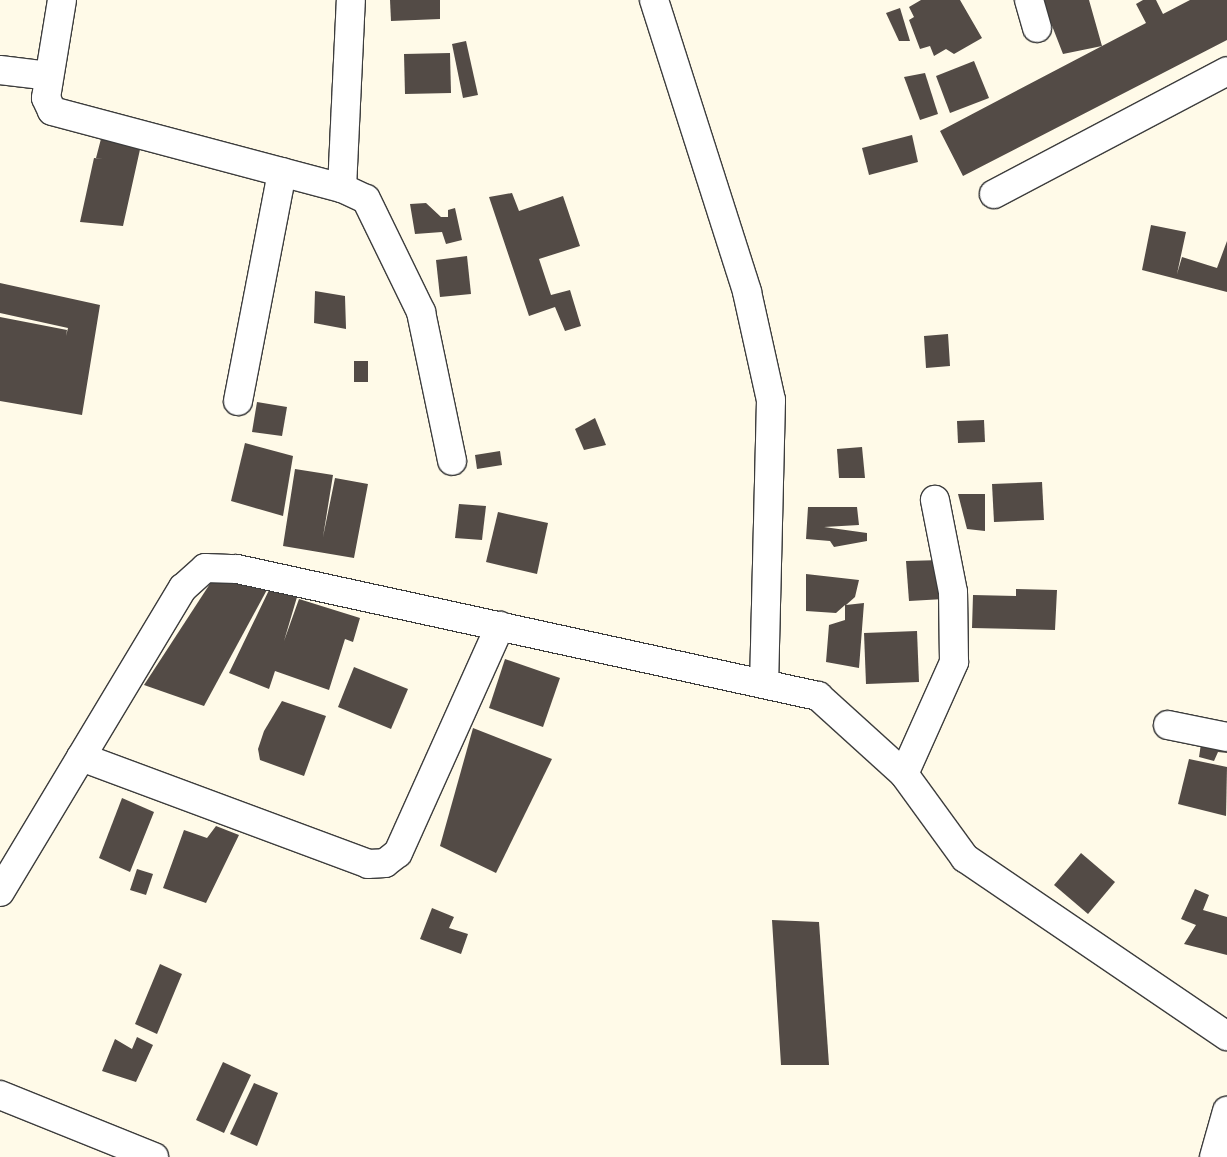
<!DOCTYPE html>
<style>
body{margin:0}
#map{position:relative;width:1227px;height:1157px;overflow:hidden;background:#fffae8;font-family:"Source Serif 4",serif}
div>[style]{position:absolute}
.building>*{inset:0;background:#534b46}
.roads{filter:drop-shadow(1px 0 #3d3d3d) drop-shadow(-1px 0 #3d3d3d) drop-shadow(0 1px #3d3d3d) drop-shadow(0 -1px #3d3d3d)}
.street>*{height:28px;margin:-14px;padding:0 14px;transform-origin:14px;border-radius:14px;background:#fff}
span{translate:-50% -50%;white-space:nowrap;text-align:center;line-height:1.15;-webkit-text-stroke:5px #fff;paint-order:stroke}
</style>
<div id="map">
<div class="building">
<i style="clip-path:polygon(390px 0,440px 0,440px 19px,391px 21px)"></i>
<i style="clip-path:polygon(921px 0,960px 0,982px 38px,954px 54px,946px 49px,934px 56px,930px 46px,920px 49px,909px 20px,914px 17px,909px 7px)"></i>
<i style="clip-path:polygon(1042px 0,1089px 0,1102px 46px,1146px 23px,1136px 4px,1143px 0,1156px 0,1163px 14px,1190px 0,1227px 0,1227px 40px,963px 176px,940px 131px,1102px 46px,1063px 54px)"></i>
<i style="clip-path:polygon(900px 8px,910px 41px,899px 41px,886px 13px)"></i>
<i style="clip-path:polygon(466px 41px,478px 95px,463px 98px,452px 44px)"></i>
<i style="clip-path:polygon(450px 53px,451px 93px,405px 94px,404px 54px)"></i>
<i style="clip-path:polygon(974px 61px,989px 98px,950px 113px,936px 76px)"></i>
<i style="clip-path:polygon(925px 73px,938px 114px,920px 120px,904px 77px)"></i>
<i style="clip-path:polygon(102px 135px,141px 145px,123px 226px,80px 222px,94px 158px,103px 159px,96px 158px)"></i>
<i style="clip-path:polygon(912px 135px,918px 162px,869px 175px,862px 148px)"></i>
<i style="clip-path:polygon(512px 193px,519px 211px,563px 196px,580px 246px,539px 259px,551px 295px,570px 290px,581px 326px,565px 331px,555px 307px,529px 316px,489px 197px)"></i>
<i style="clip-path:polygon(426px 203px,441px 217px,448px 217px,448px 210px,455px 208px,462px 240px,446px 244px,442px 232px,415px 234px,410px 204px)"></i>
<i style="clip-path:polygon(1151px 225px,1186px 232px,1177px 274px,1182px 257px,1217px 268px,1227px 241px,1227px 292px,1142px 270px)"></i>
<i style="clip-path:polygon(467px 256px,471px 294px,440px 297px,436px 260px)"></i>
<i style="clip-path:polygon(0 283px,100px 305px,82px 415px,0 401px,0 317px,67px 330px,66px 336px,68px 328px,0 313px)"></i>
<i style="clip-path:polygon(315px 291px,345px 296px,346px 329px,314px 323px)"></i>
<i style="clip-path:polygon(948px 334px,950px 366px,926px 368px,924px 336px)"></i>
<i style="clip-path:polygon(354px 361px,368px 361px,368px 382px,354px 382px)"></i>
<i style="clip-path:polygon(257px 402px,287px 407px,282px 436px,252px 432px)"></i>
<i style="clip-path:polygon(595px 418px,606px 445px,584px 450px,575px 429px)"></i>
<i style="clip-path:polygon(984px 420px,985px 442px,958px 443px,957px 421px)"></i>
<i style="clip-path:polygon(245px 443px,293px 456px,283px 516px,231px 501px)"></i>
<i style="clip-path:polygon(862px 447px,865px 478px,839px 478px,837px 449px)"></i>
<i style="clip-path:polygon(500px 451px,502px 465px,477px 469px,475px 455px)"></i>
<i style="clip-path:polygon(295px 469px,333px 475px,323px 537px,335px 478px,368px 484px,354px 558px,283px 546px)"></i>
<i style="clip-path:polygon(1042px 482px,1044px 520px,994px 522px,992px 484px)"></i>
<i style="clip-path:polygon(958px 494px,985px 494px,985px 531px,967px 529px)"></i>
<i style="clip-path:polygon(459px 504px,486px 506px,482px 540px,455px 538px)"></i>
<i style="clip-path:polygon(808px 507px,857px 507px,859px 525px,824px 527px,867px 533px,867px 541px,834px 547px,830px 541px,806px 539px)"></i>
<i style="clip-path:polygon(498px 512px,548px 523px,537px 574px,486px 562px)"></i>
<i style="clip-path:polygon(942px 560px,944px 599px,909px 601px,906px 561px)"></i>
<i style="clip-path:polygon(217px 573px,269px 586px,204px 706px,144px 685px)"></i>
<i style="clip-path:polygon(806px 574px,859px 580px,855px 597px,846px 605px,864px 603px,859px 668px,826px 662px,829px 625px,845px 620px,845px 605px,836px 613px,806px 611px)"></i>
<i style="clip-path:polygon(270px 588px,297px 597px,284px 641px,299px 599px,360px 618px,353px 642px,345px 639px,329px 690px,275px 671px,269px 689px,229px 673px)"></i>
<i style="clip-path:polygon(1016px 589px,1057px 590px,1055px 630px,972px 628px,973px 595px,1016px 596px)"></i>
<i style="clip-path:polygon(917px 631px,919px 682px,866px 684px,864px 633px)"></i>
<i style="clip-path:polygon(505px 659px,560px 678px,543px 727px,489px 708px)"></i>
<i style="clip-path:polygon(354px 667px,408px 689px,391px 729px,338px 707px)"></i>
<i style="clip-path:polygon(282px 701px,326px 716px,304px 776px,260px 760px,258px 749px,264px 731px)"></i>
<i style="clip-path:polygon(473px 728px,552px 759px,496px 873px,440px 846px)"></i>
<i style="clip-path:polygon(1202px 737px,1227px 742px,1227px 753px,1218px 752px,1214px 761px,1199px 757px)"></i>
<i style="clip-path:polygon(1189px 759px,1227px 767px,1226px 816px,1178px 804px)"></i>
<i style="clip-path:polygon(122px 798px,154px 812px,130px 872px,99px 858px)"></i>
<i style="clip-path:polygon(216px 826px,239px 835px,206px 903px,163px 888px,184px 830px,207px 838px)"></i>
<i style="clip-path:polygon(1081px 853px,1115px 882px,1088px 914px,1054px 885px)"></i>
<i style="clip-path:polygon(137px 869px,153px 874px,146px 895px,130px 890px)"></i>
<i style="clip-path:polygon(1195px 889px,1209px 895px,1203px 910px,1227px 917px,1227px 955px,1184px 944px,1196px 925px,1181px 919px)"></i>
<i style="clip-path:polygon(432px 908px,454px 917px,449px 928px,468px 934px,461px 954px,420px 939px)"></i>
<i style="clip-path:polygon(772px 920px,819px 922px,829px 1065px,781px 1065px)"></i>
<i style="clip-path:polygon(160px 964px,182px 974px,157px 1034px,135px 1024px)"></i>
<i style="clip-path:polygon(137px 1037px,153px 1045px,136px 1082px,102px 1071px,115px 1039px,132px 1049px)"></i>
<i style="clip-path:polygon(223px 1062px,251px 1075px,224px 1133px,196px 1120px)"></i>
<i style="clip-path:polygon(254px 1083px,278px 1093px,257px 1146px,230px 1134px)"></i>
</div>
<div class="roads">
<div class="street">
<i style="left:62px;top:0;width:99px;rotate:99.3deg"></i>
<i style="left:46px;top:98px;width:14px;rotate:65deg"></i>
<i style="left:52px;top:111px;width:300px;rotate:14.9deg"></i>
<i style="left:342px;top:188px;width:26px;rotate:25deg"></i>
<i style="left:366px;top:199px;width:126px;rotate:64deg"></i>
<i style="left:421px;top:312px;width:152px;rotate:78.2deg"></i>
<i style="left:654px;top:0;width:306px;rotate:72.3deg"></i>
<i style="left:747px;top:292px;width:111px;rotate:77.5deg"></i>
<i style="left:771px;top:400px;width:284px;rotate:91.4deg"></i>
<i style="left:1029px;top:0;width:29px;rotate:74deg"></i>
<i style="left:0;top:70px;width:49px;rotate:7deg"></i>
<i style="left:342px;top:188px;width:188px;rotate:-87.3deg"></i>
<i style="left:994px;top:194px;width:263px;rotate:-27.8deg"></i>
<i style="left:238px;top:401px;width:233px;rotate:-79.1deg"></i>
<i style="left:1168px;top:725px;width:60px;rotate:11.5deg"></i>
<i style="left:81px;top:757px;width:306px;rotate:20.4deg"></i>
<i style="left:368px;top:864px;width:17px;rotate:-3deg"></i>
<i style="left:385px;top:863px;width:16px;rotate:-38deg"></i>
<i style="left:398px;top:853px;width:249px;rotate:-65.8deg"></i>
<i style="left:904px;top:774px;width:123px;rotate:-65.9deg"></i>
<i style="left:954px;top:662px;width:70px;rotate:-90.8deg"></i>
<i style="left:953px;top:592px;width:94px;rotate:-101.1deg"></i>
<i style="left:0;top:892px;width:355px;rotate:-59deg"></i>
<i style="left:183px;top:588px;width:30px;rotate:-42deg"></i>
<i style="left:205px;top:568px;width:32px;rotate:2deg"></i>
<i style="left:237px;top:569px;width:595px;rotate:12.33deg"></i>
<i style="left:818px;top:696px;width:116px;rotate:42.2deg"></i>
<i style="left:904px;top:774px;width:104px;rotate:54deg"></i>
<i style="left:965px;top:858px;width:317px;rotate:34.2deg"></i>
<i style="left:0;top:1095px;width:166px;rotate:21.9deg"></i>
<i style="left:1214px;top:1157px;width:48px;rotate:-74.2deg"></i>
</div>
</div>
</div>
